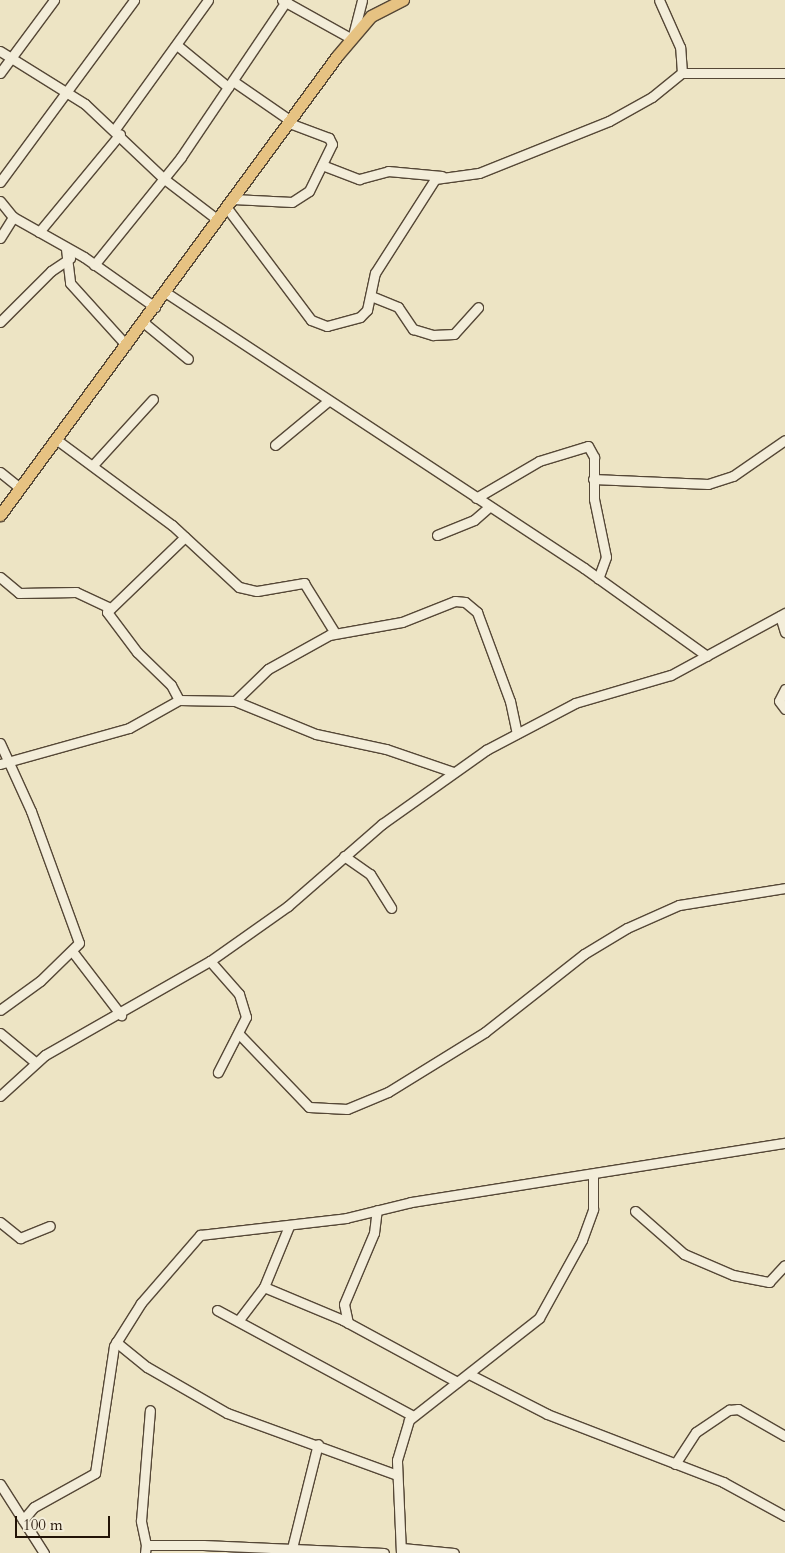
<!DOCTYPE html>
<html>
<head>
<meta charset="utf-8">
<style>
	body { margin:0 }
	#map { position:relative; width:785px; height:1553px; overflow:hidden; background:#ede4c4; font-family:Cardo,serif }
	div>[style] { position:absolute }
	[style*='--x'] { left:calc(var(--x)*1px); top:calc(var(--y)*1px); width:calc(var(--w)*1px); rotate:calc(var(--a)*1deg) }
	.roads { filter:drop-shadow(1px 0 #554736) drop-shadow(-1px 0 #554736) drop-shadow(0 1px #554736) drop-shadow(0 -1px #554736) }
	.minor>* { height:9px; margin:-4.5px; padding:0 4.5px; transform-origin:4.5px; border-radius:4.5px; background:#f3edd9 }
	.major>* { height:11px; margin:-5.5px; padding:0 5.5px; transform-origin:5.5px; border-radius:5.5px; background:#e6c282 }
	span { translate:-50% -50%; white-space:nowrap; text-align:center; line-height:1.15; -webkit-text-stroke:4px #f3edd9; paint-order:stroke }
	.scale { position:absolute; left:15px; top:1516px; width:95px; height:22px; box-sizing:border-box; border:2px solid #221306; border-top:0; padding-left:6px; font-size:15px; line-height:18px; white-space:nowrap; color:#221306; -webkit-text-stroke:4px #f3edd9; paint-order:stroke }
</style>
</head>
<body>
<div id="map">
	<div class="roads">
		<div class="minor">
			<i style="--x:282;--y:0;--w:80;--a:29.1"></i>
			<i style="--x:352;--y:39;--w:40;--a:-75.6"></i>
			<i style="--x:178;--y:46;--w:65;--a:39.4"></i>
			<i style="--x:0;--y:51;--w:100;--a:31.9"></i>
			<i style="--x:85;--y:104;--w:108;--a:43.5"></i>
			<i style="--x:163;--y:178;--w:69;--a:37.4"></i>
			<i style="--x:0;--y:73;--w:91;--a:-53.5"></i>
			<i style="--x:682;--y:73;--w:103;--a:0"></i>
			<i style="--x:233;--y:81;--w:70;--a:34.6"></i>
			<i style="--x:115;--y:129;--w:159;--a:-54.2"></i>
			<i style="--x:322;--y:165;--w:40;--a:21"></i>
			<i style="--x:359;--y:179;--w:30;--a:-15"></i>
			<i style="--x:388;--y:171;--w:54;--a:5.3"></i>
			<i style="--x:0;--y:182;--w:226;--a:-53.6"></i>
			<i style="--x:233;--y:199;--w:59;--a:2.9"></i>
			<i style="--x:292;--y:202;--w:20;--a:-33"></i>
			<i style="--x:309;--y:191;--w:52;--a:-63.9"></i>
			<i style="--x:332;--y:144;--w:7;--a:-117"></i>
			<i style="--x:329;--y:138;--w:43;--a:-159.4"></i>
			<i style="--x:0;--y:201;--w:21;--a:51"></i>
			<i style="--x:13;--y:217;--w:81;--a:29.4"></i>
			<i style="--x:84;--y:257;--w:87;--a:35.2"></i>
			<i style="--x:227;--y:208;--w:140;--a:53.1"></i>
			<i style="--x:311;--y:320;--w:17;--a:21"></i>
			<i style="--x:327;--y:326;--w:34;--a:-15"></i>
			<i style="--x:360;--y:317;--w:10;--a:-45"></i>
			<i style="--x:367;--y:310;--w:38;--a:-78"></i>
			<i style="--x:375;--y:273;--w:112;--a:-57.4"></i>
			<i style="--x:435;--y:179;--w:44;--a:-7.8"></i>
			<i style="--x:479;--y:173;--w:140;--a:-21.8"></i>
			<i style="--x:609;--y:121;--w:49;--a:-29.2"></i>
			<i style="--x:652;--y:97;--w:38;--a:-39"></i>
			<i style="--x:682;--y:73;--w:26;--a:-94"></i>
			<i style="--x:680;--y:47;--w:51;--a:-114.1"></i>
			<i style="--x:39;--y:232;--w:127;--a:-50.4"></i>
			<i style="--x:0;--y:238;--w:25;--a:-58"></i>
			<i style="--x:66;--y:249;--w:34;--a:83"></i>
			<i style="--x:70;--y:283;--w:84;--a:47.9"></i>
			<i style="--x:94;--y:265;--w:139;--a:-51.1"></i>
			<i style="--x:181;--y:157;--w:189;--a:-56"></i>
			<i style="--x:165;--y:292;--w:502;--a:33.37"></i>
			<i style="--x:584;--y:568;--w:151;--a:35.6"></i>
			<i style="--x:371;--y:296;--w:29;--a:22"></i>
			<i style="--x:398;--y:307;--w:27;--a:56"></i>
			<i style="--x:413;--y:329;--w:21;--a:17"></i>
			<i style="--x:433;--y:335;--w:21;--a:-3"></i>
			<i style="--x:454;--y:334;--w:36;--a:-48"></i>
			<i style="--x:0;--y:322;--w:72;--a:-45"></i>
			<i style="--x:51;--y:271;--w:23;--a:-34"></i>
			<i style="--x:143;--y:322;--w:58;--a:39.4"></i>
			<i style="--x:57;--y:440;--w:143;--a:36.5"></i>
			<i style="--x:172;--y:525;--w:91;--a:42.8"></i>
			<i style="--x:239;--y:587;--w:18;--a:13"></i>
			<i style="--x:257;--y:591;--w:48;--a:-9.7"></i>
			<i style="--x:304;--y:583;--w:59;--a:58.2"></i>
			<i style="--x:275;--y:445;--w:69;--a:-39.7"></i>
			<i style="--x:93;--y:465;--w:89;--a:-47.7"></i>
			<i style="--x:0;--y:472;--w:26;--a:39"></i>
			<i style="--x:593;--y:479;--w:115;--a:2.5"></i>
			<i style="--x:708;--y:484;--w:26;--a:-18"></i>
			<i style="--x:733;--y:476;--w:63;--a:-34.7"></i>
			<i style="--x:476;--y:498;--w:73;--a:-30.4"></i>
			<i style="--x:539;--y:461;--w:51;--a:-17"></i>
			<i style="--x:588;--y:446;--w:13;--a:61"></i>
			<i style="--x:594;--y:457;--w:42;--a:90"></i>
			<i style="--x:594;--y:499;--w:59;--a:78.3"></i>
			<i style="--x:606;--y:557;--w:23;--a:110"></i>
			<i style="--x:437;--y:535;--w:40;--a:-22"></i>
			<i style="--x:474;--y:520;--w:20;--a:-41"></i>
			<i style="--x:0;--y:577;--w:25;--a:40"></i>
			<i style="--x:19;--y:593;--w:57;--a:-1"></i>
			<i style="--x:76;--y:592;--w:38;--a:25"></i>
			<i style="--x:780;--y:616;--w:17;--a:73"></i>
			<i style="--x:785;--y:689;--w:13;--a:117"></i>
			<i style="--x:779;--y:701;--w:10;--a:53"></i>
			<i style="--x:179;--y:700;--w:17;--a:-118"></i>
			<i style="--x:171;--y:685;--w:47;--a:-135.9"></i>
			<i style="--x:137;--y:652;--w:50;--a:-126.9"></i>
			<i style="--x:107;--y:612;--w:108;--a:-43.9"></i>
			<i style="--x:235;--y:701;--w:87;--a:22.2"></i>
			<i style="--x:316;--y:734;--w:72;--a:12.1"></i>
			<i style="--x:386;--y:749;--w:71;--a:18.9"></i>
			<i style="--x:0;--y:743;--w:75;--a:65.5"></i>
			<i style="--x:31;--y:811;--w:140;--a:70"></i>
			<i style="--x:79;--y:943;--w:54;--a:135.7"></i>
			<i style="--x:40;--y:981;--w:49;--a:144.1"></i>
			<i style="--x:0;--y:764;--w:134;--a:-15.6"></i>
			<i style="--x:129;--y:728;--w:57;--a:-29.2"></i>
			<i style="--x:179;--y:700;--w:56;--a:1"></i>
			<i style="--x:235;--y:701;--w:46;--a:-44.1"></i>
			<i style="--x:268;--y:669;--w:70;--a:-29.1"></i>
			<i style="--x:329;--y:635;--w:74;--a:-10.1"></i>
			<i style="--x:402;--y:622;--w:57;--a:-21.6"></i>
			<i style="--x:455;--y:601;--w:10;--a:6"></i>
			<i style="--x:465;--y:602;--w:16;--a:40"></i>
			<i style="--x:477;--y:612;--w:95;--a:69.7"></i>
			<i style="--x:510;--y:701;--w:33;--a:78"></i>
			<i style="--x:344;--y:856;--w:32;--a:35"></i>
			<i style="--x:370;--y:874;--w:40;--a:58"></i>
			<i style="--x:72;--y:951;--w:81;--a:52.6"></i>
			<i style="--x:210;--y:961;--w:44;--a:48.7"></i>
			<i style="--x:239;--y:994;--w:24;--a:73"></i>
			<i style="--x:246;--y:1017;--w:62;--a:117"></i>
			<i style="--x:0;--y:1033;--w:45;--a:39.6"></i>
			<i style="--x:239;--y:1034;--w:101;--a:46.2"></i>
			<i style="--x:309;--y:1107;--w:38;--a:3"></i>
			<i style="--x:347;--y:1109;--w:44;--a:-22.5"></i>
			<i style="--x:388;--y:1092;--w:114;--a:-31.7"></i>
			<i style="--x:485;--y:1032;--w:126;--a:-38.2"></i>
			<i style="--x:584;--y:954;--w:50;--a:-31.2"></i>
			<i style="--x:627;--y:928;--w:57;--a:-23.9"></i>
			<i style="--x:679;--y:905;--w:107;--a:-9.1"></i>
			<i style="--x:0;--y:1096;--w:61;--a:-42.3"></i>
			<i style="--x:45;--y:1055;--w:190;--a:-29.7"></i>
			<i style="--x:210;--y:961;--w:95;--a:-35.2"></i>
			<i style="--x:288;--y:906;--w:125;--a:-41.1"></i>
			<i style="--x:382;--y:824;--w:128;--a:-35.4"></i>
			<i style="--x:486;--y:750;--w:101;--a:-27.8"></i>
			<i style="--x:575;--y:703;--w:100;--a:-16.3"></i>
			<i style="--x:671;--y:675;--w:130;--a:-28.5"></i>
			<i style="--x:635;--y:1211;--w:65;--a:41.3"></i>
			<i style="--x:684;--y:1254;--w:53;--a:23.2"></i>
			<i style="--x:733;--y:1275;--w:37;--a:11"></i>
			<i style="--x:769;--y:1282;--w:23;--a:-47"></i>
			<i style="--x:0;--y:1222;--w:26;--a:39"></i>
			<i style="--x:20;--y:1238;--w:32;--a:-22"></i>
			<i style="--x:289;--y:1226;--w:66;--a:112.3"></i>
			<i style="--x:264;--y:1287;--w:86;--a:22.7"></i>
			<i style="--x:343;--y:1320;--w:130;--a:28.5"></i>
			<i style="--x:217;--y:1310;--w:223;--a:28.4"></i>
			<i style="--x:238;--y:1321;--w:43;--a:-52.6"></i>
			<i style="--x:348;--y:1323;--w:19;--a:-102"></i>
			<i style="--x:344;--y:1304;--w:77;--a:-67.1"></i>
			<i style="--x:374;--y:1233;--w:23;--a:-83"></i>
			<i style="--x:116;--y:1342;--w:40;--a:39"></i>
			<i style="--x:147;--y:1367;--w:92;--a:29.9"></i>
			<i style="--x:227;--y:1413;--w:181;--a:20"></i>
			<i style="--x:469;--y:1374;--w:88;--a:27.1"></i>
			<i style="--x:547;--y:1414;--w:189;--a:21.1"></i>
			<i style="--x:723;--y:1482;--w:71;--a:28.7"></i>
			<i style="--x:675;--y:1464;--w:38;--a:-57"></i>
			<i style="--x:696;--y:1432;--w:40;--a:-34"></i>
			<i style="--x:729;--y:1410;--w:9;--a:-6"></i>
			<i style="--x:738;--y:1409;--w:54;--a:29.9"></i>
			<i style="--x:0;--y:1484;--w:82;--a:57.5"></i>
			<i style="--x:23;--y:1520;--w:17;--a:-50"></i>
			<i style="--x:34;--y:1507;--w:70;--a:-29.1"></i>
			<i style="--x:95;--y:1473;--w:128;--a:-81.5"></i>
			<i style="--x:114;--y:1346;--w:51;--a:-57.9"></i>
			<i style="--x:141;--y:1303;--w:90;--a:-49.1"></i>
			<i style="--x:200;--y:1235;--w:147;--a:-6.6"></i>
			<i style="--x:346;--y:1218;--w:67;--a:-13.8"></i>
			<i style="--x:411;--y:1202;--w:379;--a:-9"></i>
			<i style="--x:146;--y:1545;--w:25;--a:-102"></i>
			<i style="--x:141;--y:1521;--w:111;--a:-85.4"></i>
			<i style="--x:292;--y:1548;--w:107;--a:-76"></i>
			<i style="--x:402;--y:1548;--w:52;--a:5.5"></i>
			<i style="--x:145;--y:1553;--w:8;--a:-83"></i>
			<i style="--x:146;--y:1545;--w:57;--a:0"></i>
			<i style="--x:203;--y:1545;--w:181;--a:2.5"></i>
			<i style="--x:401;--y:1553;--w:93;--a:-92.5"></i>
			<i style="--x:397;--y:1460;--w:42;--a:-73.3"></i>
			<i style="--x:409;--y:1420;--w:165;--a:-38.1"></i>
			<i style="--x:539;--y:1318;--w:89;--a:-61.1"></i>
			<i style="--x:582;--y:1240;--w:33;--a:-70"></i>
			<i style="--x:593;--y:1209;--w:35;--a:-90"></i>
		</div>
		<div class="major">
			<i style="--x:0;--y:515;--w:569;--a:-53.71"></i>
			<i style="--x:337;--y:56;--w:52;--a:-49.6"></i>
			<i style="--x:371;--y:16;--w:36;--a:-27"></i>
		</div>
	</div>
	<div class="scale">100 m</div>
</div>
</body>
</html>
